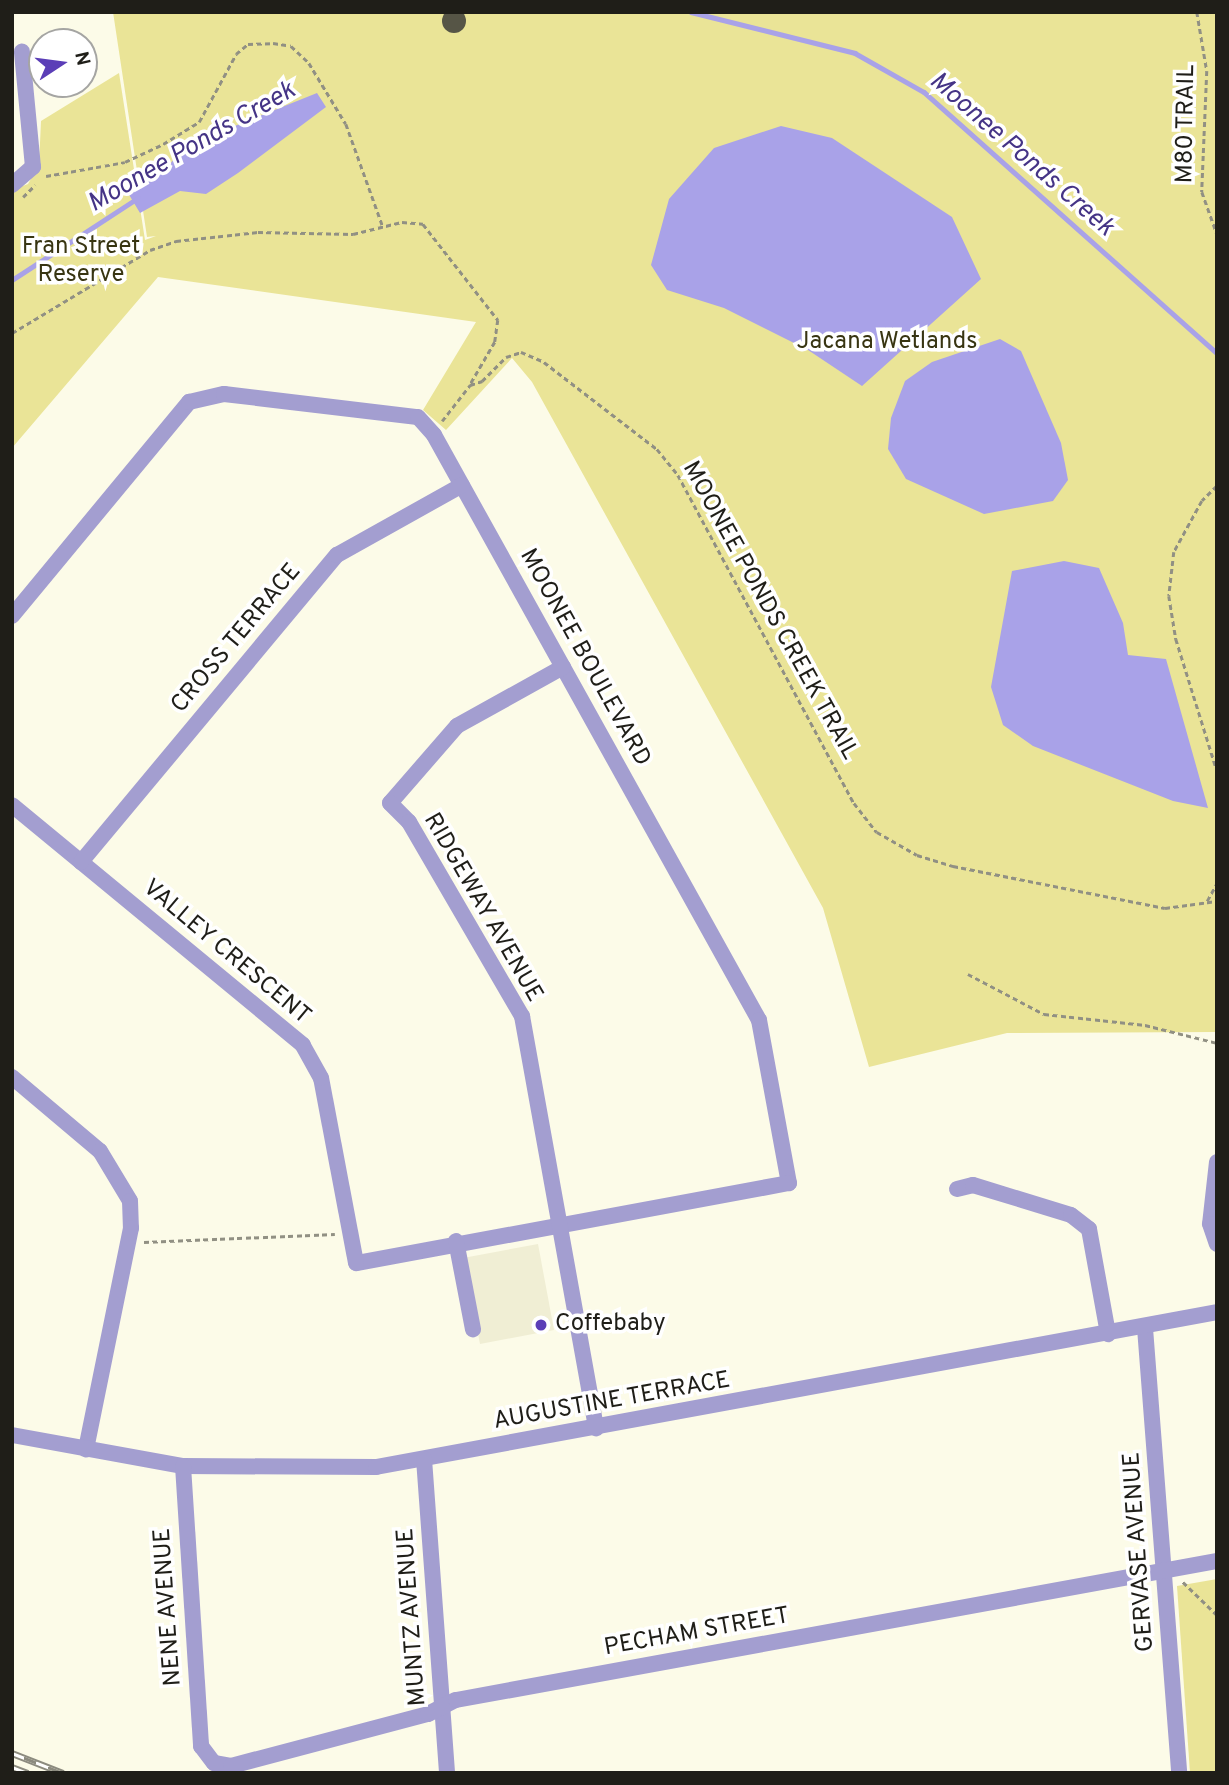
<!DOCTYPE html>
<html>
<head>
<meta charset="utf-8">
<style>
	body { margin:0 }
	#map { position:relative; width:1229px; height:1785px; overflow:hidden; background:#fcfbe8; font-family:Overpass,sans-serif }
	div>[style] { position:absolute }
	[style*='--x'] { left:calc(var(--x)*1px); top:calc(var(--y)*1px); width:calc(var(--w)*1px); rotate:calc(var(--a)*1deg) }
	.built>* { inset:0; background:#f0eed4 }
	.green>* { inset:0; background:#eae497 }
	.water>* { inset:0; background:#a9a2e8 }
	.stream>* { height:4.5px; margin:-2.25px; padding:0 2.25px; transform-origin:2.25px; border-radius:2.25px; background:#a9a2e8 }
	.building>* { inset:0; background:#565546 }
	.round { border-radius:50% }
	.path>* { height:2.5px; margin-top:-1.25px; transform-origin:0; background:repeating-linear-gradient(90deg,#919083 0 5px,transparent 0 8.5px) }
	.minor>* { height:16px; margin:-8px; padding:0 8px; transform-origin:8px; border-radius:8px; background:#a39ed0 }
	.rail>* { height:7px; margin-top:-3.5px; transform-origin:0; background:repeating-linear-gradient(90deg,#fff 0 13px,#8c8b7f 0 26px); box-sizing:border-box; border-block:2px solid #8c8b7f }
	.dots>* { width:19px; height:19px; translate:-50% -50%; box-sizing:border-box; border:4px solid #fff; border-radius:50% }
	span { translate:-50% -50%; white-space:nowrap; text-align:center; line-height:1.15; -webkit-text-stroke:7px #fff; paint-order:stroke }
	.street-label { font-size:24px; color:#1f1e18 }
	.park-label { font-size:24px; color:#383512 }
	.poi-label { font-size:24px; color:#1f1e18 }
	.left { translate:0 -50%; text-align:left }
	.water-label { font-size:26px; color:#453486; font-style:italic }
	.frame { position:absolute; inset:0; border:14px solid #1f1e18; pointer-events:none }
	.north { position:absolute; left:28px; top:28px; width:70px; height:70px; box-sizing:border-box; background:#fff; border:2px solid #a5a5a3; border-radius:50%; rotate:77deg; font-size:19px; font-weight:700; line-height:28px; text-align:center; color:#1f1e18 }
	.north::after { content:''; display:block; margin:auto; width:24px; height:32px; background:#5b3eb7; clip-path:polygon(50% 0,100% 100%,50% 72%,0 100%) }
</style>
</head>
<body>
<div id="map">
	<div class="built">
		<i style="clip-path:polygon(538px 1244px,554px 1330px,480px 1344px,463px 1258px)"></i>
	</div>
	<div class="green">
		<i style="clip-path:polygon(113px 12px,1217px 12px,1217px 1032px,1007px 1033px,869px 1067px,823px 908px,532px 382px,512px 358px,446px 430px,423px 410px,476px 322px,158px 277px,12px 448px,12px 190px,28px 184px,39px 165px,41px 121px,119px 73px,145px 240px,156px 236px,147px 237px)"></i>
		<i style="clip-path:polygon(1217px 1579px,1217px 1773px,1190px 1773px,1177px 1586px)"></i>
	</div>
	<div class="water">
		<i style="clip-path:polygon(317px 93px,326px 107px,238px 173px,206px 194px,180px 191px,140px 213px,128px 193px,165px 170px,185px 146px)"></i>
		<i style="clip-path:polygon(781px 126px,832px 138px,952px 217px,981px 279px,862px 386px,808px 350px,724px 308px,667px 290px,651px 265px,669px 199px,714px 148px)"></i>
		<i style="clip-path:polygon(1000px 339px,1021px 351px,1061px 443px,1068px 480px,1053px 501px,984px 514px,906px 479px,888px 449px,891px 418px,905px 381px,932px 362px)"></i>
		<i style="clip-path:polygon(1064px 561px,1099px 568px,1123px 623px,1128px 655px,1166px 659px,1208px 808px,1173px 801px,1033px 746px,1003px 725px,991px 687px,1012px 571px)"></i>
	</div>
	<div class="stream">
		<i style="--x:691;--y:12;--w:169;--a:14"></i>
		<i style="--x:855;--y:53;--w:79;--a:29.5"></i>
		<i style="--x:924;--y:92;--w:392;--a:41.7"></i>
		<i style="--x:12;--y:280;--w:150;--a:-33.1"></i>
	</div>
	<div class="building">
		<i class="round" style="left:442px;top:9px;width:24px;height:24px"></i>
	</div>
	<div class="path">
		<i style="--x:1197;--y:12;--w:60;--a:80.4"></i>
		<i style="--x:1207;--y:71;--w:121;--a:92.4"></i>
		<i style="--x:1202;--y:192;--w:45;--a:70.3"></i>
		<i style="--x:46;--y:176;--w:80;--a:-10"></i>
		<i style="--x:125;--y:162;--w:42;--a:-25.3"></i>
		<i style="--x:163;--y:144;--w:42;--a:-31.4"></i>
		<i style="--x:199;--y:122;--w:77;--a:-61.4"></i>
		<i style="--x:236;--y:54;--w:16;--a:-40"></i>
		<i style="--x:248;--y:44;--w:25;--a:-2"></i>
		<i style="--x:273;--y:43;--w:18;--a:9"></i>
		<i style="--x:291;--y:46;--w:25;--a:43"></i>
		<i style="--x:309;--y:63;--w:71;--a:58.8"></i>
		<i style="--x:346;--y:124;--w:109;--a:70.2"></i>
		<i style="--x:23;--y:197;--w:17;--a:-45"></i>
		<i style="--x:12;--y:333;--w:161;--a:-31"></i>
		<i style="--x:150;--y:250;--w:28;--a:-19"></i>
		<i style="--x:176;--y:241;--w:82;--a:-6.3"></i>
		<i style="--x:258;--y:232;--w:95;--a:1.2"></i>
		<i style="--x:353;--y:234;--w:50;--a:-13.8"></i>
		<i style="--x:402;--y:222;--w:21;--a:5"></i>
		<i style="--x:423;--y:224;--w:122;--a:52"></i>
		<i style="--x:498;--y:320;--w:22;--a:98"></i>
		<i style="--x:495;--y:342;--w:50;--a:120.2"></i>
		<i style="--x:470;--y:385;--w:13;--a:-18"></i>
		<i style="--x:482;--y:381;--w:34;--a:-45"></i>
		<i style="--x:506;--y:357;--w:16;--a:-18"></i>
		<i style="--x:521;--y:352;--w:25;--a:23"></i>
		<i style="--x:544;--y:362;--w:143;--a:37.6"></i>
		<i style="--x:657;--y:449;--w:33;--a:51"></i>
		<i style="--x:678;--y:475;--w:372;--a:61.8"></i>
		<i style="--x:854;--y:803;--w:37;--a:52"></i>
		<i style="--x:877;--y:832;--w:46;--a:29.9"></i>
		<i style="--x:917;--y:855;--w:38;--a:17"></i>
		<i style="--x:953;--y:866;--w:216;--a:11.2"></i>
		<i style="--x:1165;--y:908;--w:52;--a:-7.7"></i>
		<i style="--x:442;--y:421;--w:46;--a:-52.1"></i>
		<i style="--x:1217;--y:486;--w:21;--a:135"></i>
		<i style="--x:1202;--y:501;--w:58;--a:118.8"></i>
		<i style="--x:1174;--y:552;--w:44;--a:96.5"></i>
		<i style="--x:1169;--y:596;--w:44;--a:80.8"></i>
		<i style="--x:1176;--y:639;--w:138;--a:72.7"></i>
		<i style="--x:1207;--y:901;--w:21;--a:-61"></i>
		<i style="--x:968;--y:974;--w:86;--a:27.8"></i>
		<i style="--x:1044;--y:1014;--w:102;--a:6.2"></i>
		<i style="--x:1145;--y:1025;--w:74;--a:14"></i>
		<i style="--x:144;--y:1242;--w:191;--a:-2.4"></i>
		<i style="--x:1183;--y:1582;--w:47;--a:44.1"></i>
	</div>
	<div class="minor">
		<i style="--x:12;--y:185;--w:28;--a:-41"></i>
		<i style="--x:33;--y:167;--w:116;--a:-95.5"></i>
		<i style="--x:12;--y:616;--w:278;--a:-50.4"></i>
		<i style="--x:189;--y:402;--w:36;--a:-13"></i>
		<i style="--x:224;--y:394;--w:195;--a:6.8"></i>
		<i style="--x:418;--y:417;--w:24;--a:48"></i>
		<i style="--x:434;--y:435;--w:669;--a:60.95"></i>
		<i style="--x:759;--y:1020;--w:166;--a:79.6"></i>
		<i style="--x:789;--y:1183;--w:440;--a:169.5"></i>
		<i style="--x:356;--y:1263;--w:188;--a:-100.7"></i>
		<i style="--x:321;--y:1078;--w:38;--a:-119"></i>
		<i style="--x:303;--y:1045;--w:377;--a:-140.5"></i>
		<i style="--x:563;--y:667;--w:121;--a:150.9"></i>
		<i style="--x:457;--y:726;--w:102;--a:131"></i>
		<i style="--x:390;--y:803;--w:27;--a:45"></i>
		<i style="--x:409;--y:822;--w:225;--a:59.8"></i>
		<i style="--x:522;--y:1016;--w:419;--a:79.8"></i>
		<i style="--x:81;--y:862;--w:400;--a:-50.2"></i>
		<i style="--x:337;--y:555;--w:143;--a:-29.2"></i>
		<i style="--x:12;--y:1077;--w:115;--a:40.1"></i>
		<i style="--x:100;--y:1151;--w:58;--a:59"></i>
		<i style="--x:130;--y:1201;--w:27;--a:88"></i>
		<i style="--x:131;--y:1228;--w:226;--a:101.5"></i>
		<i style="--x:1217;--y:1162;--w:62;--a:96.4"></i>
		<i style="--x:1210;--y:1224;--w:21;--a:71"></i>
		<i style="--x:957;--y:1189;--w:16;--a:-14"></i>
		<i style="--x:973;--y:1185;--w:102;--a:17"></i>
		<i style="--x:1071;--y:1215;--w:23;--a:38"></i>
		<i style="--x:1089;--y:1229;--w:107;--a:79.7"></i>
		<i style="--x:456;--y:1241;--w:90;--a:79.1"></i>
		<i style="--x:1145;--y:1328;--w:446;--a:85.6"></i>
		<i style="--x:12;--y:1435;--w:174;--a:10.3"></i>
		<i style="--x:183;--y:1466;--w:193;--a:0.3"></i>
		<i style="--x:376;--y:1467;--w:855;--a:-10.44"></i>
		<i style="--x:424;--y:1459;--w:315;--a:85.8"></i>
		<i style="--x:183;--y:1466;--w:281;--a:86.3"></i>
		<i style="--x:201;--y:1746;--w:21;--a:53"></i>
		<i style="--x:214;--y:1763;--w:17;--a:10"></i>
		<i style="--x:231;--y:1766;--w:204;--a:-14.8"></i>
		<i style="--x:428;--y:1714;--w:31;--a:-27"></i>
		<i style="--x:456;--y:1700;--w:774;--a:-10.35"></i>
	</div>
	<div class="rail">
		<i style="--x:12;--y:1753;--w:55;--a:21.4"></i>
		<i style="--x:12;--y:1767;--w:17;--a:21"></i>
	</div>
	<div class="dots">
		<i style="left:541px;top:1325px;background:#5b3eb7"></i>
	</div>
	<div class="street-label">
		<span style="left:1187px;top:124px;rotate:-89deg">M80 TRAIL</span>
		<span style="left:769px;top:611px;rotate:61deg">MOONEE PONDS CREEK TRAIL</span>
		<span style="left:237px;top:639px;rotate:-50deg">CROSS TERRACE</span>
		<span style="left:584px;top:658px;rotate:61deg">MOONEE BOULEVARD</span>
		<span style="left:482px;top:908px;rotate:60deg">RIDGEWAY AVENUE</span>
		<span style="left:226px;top:953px;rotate:40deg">VALLEY CRESCENT</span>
		<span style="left:612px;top:1402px;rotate:-10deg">AUGUSTINE TERRACE</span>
		<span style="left:1140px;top:1552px;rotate:-94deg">GERVASE AVENUE</span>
		<span style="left:169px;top:1607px;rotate:-94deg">NENE AVENUE</span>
		<span style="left:413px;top:1617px;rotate:-94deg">MUNTZ AVENUE</span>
		<span style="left:697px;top:1633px;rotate:-10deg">PECHAM STREET</span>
	</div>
	<div class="park-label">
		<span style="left:81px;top:262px">Fran Street<br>Reserve</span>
		<span style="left:887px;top:343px">Jacana Wetlands</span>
	</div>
	<div class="poi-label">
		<span class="left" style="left:555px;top:1325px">Coffebaby</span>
	</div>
	<div class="water-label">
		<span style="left:192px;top:148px;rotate:-30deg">Moonee Ponds Creek</span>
		<span style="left:1021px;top:155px;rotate:41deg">Moonee Ponds Creek</span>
	</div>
	<div class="frame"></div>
	<div class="north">N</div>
</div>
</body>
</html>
